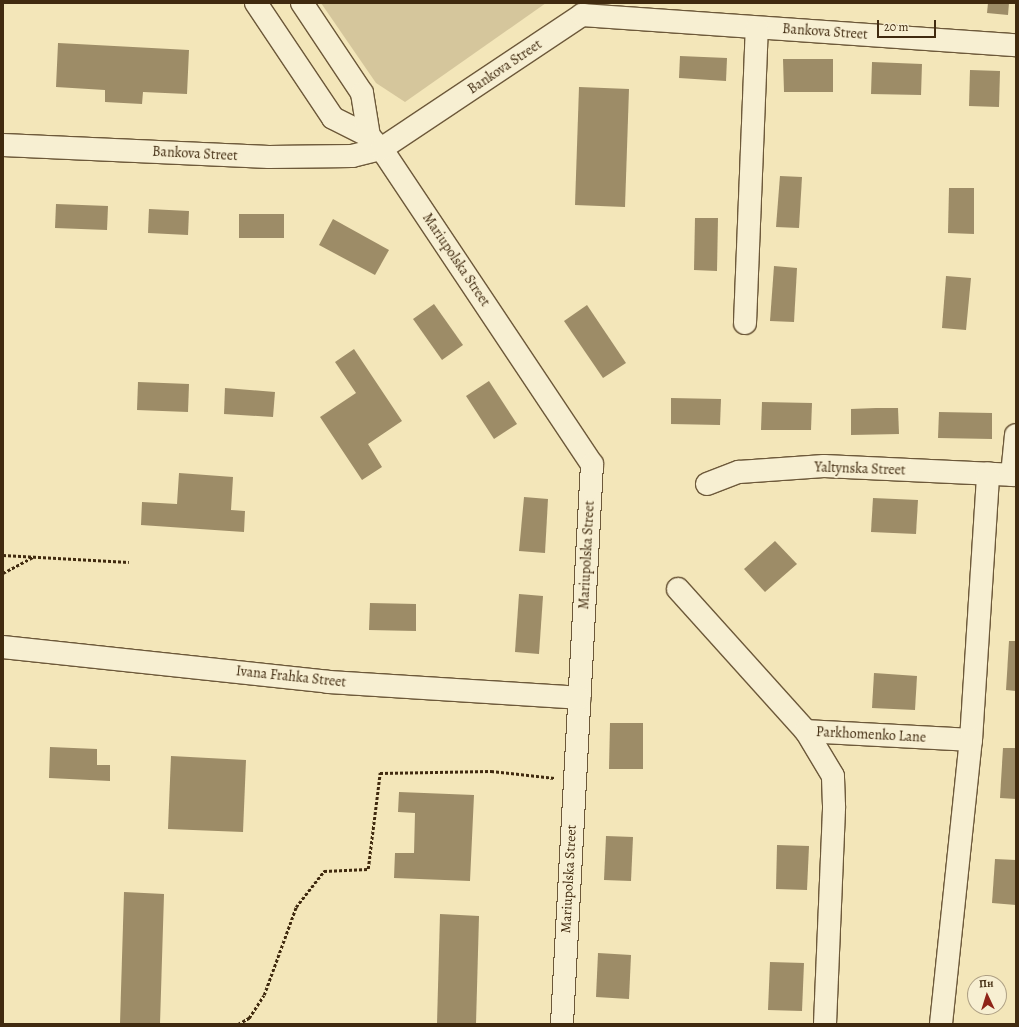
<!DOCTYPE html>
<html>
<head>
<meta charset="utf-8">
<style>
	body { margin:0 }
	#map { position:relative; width:1019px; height:1027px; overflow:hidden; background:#f3e6b9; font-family:Alegreya,serif }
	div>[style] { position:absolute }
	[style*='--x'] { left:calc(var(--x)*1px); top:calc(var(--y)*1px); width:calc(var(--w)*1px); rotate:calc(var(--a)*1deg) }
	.green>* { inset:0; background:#d5c69c }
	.building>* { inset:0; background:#9d8c67 }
	.path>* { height:2.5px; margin-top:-1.25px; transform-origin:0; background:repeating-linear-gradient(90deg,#402a0f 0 3px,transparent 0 5px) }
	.roads { filter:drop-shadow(1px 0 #6d593a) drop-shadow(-1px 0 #6d593a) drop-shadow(0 1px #6d593a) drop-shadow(0 -1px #6d593a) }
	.minor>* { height:22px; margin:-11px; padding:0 11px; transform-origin:11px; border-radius:11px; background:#f7efd2 }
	span { translate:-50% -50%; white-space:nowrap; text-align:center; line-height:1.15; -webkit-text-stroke:4px #f7efd2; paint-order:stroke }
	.street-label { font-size:14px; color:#402a0f }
	.frame { position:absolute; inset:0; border:4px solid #402a0f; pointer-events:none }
	.north { position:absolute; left:967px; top:975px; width:40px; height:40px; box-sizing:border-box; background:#f7efd2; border:1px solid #aea084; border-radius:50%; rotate:356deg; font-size:11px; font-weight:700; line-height:16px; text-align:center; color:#402a0f }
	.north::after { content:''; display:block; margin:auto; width:14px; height:18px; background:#8f2418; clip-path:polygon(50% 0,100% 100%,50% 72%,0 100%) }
	.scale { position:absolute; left:877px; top:20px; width:59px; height:18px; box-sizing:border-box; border:2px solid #402a0f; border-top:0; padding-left:5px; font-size:12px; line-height:14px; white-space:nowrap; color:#402a0f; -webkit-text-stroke:3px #f7efd2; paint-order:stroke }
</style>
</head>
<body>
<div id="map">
	<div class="green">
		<i style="clip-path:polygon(321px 3px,546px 3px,405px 102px,376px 83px)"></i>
	</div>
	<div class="building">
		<i style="clip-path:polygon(988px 3px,1009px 3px,1008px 15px,987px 13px)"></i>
		<i style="clip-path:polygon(58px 43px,189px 50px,187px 94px,143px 92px,142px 104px,105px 102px,105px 90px,56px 87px)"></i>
		<i style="clip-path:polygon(680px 56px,727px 58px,726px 81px,679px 78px)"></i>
		<i style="clip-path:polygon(783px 59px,833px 59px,833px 92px,784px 92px)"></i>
		<i style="clip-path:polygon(872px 62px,922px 64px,921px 95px,871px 94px)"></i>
		<i style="clip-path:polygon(970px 70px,1000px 71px,999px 107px,969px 106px)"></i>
		<i style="clip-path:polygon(579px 87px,629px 89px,625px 207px,575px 205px)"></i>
		<i style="clip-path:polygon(780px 176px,802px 177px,799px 228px,776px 227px)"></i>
		<i style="clip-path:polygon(949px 188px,974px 188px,974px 234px,948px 233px)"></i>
		<i style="clip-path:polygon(56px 204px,108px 206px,107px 230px,55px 228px)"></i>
		<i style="clip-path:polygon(149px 209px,189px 211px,188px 235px,148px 233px)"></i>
		<i style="clip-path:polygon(239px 214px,284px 214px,284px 238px,239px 238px)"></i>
		<i style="clip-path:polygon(695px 218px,718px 218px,717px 271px,694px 270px)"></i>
		<i style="clip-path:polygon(333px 219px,389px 250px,375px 275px,319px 245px)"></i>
		<i style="clip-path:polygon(774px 266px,797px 268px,794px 322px,770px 321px)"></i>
		<i style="clip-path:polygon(946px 276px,971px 278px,966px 330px,942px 328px)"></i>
		<i style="clip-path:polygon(434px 304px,463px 345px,442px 360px,413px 319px)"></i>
		<i style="clip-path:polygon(587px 305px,626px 363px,603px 378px,564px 321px)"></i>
		<i style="clip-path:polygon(354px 349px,402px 421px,368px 444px,382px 467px,362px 480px,320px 417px,356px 393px,335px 362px)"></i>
		<i style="clip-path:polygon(489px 381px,517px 424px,494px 439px,466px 396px)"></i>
		<i style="clip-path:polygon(138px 382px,189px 384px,188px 412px,137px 410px)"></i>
		<i style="clip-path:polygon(225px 388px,275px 392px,273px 417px,224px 414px)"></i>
		<i style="clip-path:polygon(671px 398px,721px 399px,720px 425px,671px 424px)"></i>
		<i style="clip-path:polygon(762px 402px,812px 403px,811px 430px,761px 430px)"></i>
		<i style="clip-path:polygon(876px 408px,898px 408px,899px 434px,851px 435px,851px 409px)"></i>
		<i style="clip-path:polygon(939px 412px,992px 413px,992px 439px,938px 438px)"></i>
		<i style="clip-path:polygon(179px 473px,233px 477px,231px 510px,245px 511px,244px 532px,141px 525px,142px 502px,177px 504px)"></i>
		<i style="clip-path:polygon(524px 497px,548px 499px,545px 553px,519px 551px)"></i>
		<i style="clip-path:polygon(873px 498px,918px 500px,916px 534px,871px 532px)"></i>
		<i style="clip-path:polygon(775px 541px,797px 564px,765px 592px,744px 569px)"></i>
		<i style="clip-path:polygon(519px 594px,543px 596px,539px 654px,515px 652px)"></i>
		<i style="clip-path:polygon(370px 603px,416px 604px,416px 631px,369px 630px)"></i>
		<i style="clip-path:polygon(1009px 641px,1016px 641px,1016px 691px,1006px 690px)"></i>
		<i style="clip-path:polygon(874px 673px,917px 676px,915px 710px,872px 708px)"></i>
		<i style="clip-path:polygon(610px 723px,643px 723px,643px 769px,609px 769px)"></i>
		<i style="clip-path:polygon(50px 747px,97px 749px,97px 765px,110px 765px,110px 781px,49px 778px)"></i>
		<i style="clip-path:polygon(1003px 748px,1016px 748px,1016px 799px,1000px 798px)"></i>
		<i style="clip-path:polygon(171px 756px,246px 760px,243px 832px,168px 829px)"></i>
		<i style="clip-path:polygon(399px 792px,474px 795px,470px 881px,394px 878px,395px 853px,414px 853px,415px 813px,398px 812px)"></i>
		<i style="clip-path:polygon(606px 836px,633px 837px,631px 881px,604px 880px)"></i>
		<i style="clip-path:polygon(777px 845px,809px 846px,807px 890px,776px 889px)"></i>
		<i style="clip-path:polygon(995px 859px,1016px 860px,1016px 905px,992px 903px)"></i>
		<i style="clip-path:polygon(124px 892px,164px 894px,160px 1024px,120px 1024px)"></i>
		<i style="clip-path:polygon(440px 914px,479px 916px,476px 1024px,437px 1024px)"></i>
		<i style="clip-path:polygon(598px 953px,631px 955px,629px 999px,596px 997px)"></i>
		<i style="clip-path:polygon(770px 962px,804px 963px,802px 1011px,768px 1010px)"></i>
	</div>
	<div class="path">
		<i style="--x:3;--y:555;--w:126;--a:3.2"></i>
		<i style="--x:3;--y:573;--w:34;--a:-28"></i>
		<i style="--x:238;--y:1024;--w:13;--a:-29"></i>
		<i style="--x:249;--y:1018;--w:27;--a:-57"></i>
		<i style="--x:264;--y:995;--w:94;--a:-70"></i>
		<i style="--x:296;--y:907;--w:46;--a:-52.1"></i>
		<i style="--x:324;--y:871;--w:44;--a:-2.6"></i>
		<i style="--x:368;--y:869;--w:97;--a:-82.9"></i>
		<i style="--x:380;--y:773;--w:111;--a:-1"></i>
		<i style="--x:491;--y:771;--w:64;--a:6.2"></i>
	</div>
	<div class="roads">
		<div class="minor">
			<i style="--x:256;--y:3;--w:138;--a:56.2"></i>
			<i style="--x:333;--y:118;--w:40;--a:26.6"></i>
			<i style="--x:369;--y:136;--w:24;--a:48"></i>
			<i style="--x:385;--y:154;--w:373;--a:56.3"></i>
			<i style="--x:592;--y:464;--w:561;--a:93.07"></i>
			<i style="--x:302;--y:3;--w:108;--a:56.3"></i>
			<i style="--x:362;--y:93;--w:44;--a:80.8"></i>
			<i style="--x:3;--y:145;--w:266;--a:2.6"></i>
			<i style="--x:269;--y:157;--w:83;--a:-0.7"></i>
			<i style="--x:352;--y:156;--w:30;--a:-14"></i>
			<i style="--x:381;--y:149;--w:242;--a:-33.7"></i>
			<i style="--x:582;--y:15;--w:435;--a:4"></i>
			<i style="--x:745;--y:323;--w:295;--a:-87.7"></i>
			<i style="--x:1012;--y:475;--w:40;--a:-84.3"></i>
			<i style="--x:707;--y:484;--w:34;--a:-21"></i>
			<i style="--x:739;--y:472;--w:85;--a:-4"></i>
			<i style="--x:824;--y:466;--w:192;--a:2.7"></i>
			<i style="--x:678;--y:589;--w:191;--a:48"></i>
			<i style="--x:3;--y:647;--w:327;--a:6.1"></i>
			<i style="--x:328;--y:682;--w:252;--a:3.6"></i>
			<i style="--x:825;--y:1024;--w:218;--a:-87.6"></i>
			<i style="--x:834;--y:806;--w:30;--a:-92"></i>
			<i style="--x:833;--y:776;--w:52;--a:-121"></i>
			<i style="--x:806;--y:731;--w:165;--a:3.1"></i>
			<i style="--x:971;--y:740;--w:267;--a:-86.3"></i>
			<i style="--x:941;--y:1024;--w:286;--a:-84"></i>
		</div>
	</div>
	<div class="street-label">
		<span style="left:825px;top:32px;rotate:4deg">Bankova Street</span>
		<span style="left:505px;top:67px;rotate:-34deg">Bankova Street</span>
		<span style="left:195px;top:154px;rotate:3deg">Bankova Street</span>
		<span style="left:456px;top:260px;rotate:56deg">Mariupolska Street</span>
		<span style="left:860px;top:469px;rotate:2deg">Yaltynska Street</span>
		<span style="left:587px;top:555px;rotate:-87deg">Mariupolska Street</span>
		<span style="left:291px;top:677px;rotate:6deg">Ivana Frahka Street</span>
		<span style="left:871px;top:735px;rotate:3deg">Parkhomenko Lane</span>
		<span style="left:569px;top:879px;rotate:-87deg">Mariupolska Street</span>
	</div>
	<div class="frame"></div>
	<div class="north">Пн</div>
	<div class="scale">20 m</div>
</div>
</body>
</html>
